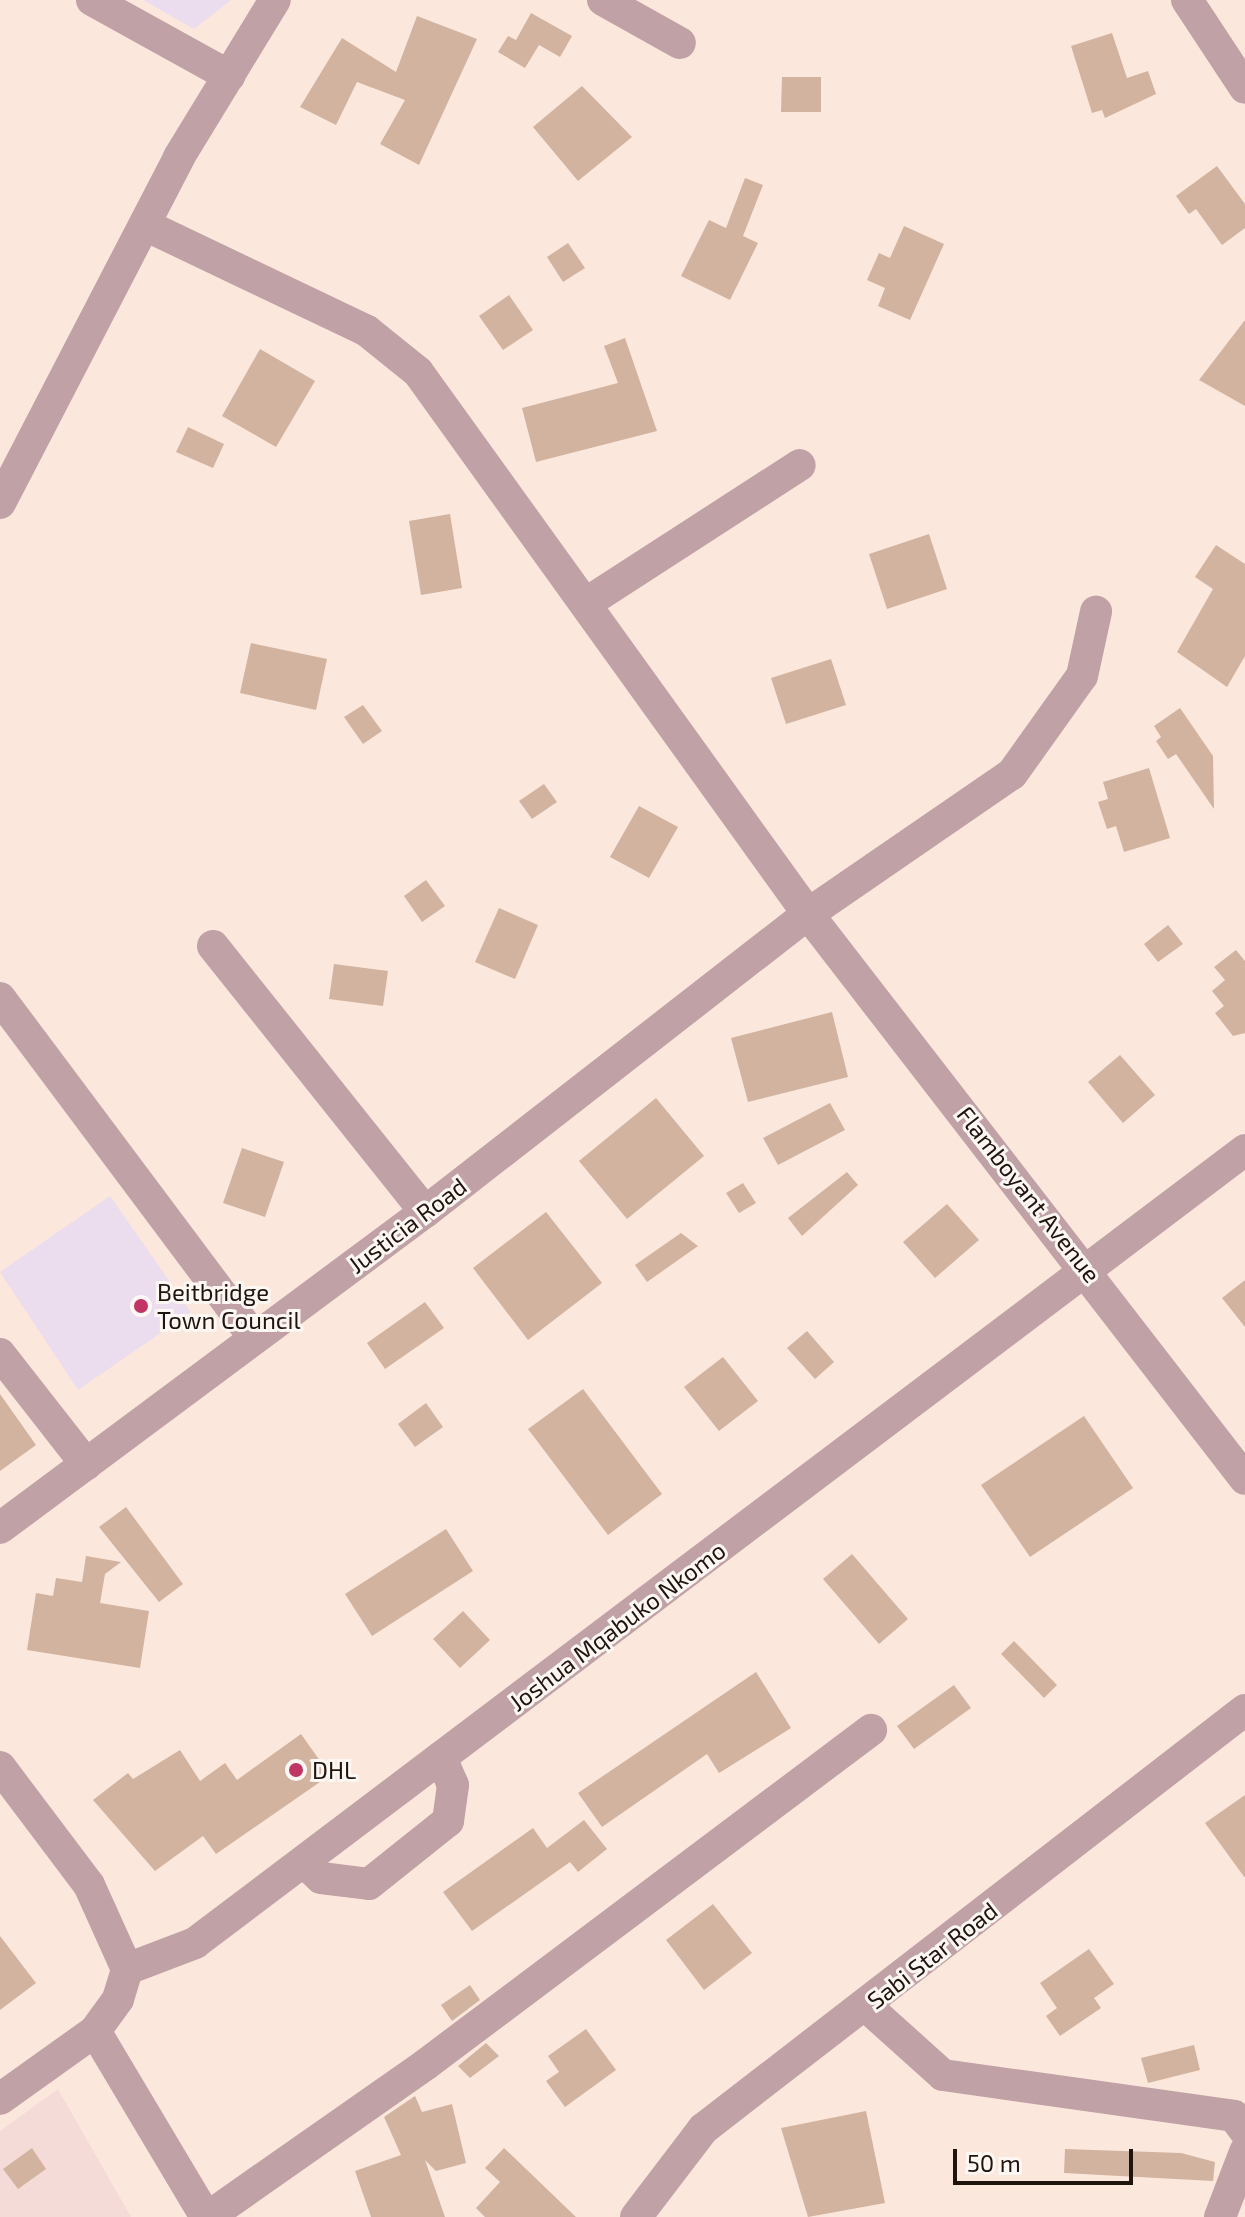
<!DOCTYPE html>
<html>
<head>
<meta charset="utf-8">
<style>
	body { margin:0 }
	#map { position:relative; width:1245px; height:2217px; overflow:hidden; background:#fce7dd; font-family:"Exo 2",sans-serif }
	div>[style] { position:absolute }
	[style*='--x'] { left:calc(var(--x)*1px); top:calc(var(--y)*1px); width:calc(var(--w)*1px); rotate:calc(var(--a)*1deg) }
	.commercial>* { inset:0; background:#ebdcee }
	.industrial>* { inset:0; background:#f5dbd7 }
	.building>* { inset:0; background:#d1b39f }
	.minor>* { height:32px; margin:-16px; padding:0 16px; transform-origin:16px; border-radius:16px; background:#c0a1a6 }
	.dots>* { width:22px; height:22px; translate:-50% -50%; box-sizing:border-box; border:4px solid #fef7f4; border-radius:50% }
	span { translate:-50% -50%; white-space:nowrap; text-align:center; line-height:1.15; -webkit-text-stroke:6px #fef7f4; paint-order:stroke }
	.street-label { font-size:24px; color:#20140f }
	.poi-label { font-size:24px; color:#20140f }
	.left { translate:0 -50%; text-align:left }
	.scale { position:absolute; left:953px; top:2149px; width:180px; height:36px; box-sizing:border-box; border:4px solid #20140f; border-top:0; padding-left:10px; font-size:24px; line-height:28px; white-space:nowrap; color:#20140f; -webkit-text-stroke:6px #fef7f4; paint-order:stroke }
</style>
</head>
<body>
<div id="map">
	<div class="commercial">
		<i style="clip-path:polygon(143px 0,231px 0,194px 29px)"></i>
		<i style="clip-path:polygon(110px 1196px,191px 1312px,78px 1390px,0 1272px)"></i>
	</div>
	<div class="industrial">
		<i style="clip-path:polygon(58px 2089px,131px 2217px,0 2217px,0 2131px)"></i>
	</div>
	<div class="building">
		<i style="clip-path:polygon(531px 13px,572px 36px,560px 57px,539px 45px,525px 68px,498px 52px,508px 36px,516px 40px)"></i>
		<i style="clip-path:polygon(417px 16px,477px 39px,419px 165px,380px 144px,405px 100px,357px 82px,336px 125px,300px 107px,342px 38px,396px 72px)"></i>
		<i style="clip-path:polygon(1112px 33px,1127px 78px,1148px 71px,1156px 94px,1105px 118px,1102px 110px,1092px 113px,1071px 46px)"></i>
		<i style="clip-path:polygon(782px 77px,821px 77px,821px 112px,781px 112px)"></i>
		<i style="clip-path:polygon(582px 86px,632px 137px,578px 181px,533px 127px)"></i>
		<i style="clip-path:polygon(1217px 166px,1245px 204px,1245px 228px,1222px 245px,1196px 209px,1189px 214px,1176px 196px)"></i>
		<i style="clip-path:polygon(745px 178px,763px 185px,743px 236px,758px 243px,730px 300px,681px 276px,709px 220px,726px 228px)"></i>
		<i style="clip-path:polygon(904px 226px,944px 244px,910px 320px,878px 306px,885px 288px,867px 280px,879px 253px,890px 258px)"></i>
		<i style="clip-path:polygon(568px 243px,585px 268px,563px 282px,547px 257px)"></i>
		<i style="clip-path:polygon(509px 295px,533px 330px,503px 350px,479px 316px)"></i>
		<i style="clip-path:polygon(1245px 320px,1245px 406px,1199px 380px)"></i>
		<i style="clip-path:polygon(625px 338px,657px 431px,536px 462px,522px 408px,618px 383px,604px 346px)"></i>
		<i style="clip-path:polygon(260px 349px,315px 381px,276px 447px,222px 416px)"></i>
		<i style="clip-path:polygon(188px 427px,224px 444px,213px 468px,176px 452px)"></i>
		<i style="clip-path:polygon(450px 514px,462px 588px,421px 595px,409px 521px)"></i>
		<i style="clip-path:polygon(929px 534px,947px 589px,887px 609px,869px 554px)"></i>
		<i style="clip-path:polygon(1216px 545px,1245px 564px,1245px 656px,1227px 687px,1177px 652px,1213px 589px,1195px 577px)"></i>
		<i style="clip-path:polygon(251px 643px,327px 659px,316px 710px,240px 693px)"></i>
		<i style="clip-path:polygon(831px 659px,846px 705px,786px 724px,771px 678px)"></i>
		<i style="clip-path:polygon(363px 705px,382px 731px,363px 744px,344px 717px)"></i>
		<i style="clip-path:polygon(1180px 708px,1213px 756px,1214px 809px,1176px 754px,1168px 759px,1156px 741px,1161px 737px,1154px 726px)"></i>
		<i style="clip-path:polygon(1149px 768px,1170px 838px,1124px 852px,1116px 826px,1107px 829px,1098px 802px,1108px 799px,1103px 782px)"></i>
		<i style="clip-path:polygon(544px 784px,557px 802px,532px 819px,519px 801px)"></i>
		<i style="clip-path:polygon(639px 806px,678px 827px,649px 878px,610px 857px)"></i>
		<i style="clip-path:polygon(426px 880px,445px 906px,422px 922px,404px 896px)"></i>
		<i style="clip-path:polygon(499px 908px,538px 925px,515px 979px,475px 962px)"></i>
		<i style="clip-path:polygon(1168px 925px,1183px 944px,1158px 962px,1144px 944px)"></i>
		<i style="clip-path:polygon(1236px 950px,1245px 961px,1245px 1033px,1233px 1036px,1215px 1013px,1224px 1006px,1212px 991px,1225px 980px,1214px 967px)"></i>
		<i style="clip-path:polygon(334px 964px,388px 971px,383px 1006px,329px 999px)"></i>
		<i style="clip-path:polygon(832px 1012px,848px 1077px,748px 1102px,731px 1038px)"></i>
		<i style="clip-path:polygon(1120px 1055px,1155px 1095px,1123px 1123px,1088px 1082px)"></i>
		<i style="clip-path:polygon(656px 1098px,704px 1156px,627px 1219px,579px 1161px)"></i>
		<i style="clip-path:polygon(830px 1103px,845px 1130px,778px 1165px,763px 1138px)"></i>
		<i style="clip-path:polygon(242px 1148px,284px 1162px,265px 1217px,223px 1203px)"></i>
		<i style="clip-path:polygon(847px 1172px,858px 1185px,802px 1236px,788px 1218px)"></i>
		<i style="clip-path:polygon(743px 1183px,756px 1203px,739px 1213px,726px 1193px)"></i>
		<i style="clip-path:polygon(947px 1204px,979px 1240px,935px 1278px,903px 1242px)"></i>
		<i style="clip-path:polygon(546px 1212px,602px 1283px,528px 1340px,473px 1268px)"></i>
		<i style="clip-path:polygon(681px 1233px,698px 1246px,647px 1282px,635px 1265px)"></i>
		<i style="clip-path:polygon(1245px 1280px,1245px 1327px,1222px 1298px)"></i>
		<i style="clip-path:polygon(425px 1302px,444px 1328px,385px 1369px,367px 1343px)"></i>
		<i style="clip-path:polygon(807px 1331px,834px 1362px,815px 1379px,787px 1348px)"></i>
		<i style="clip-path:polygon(723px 1357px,758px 1401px,719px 1431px,684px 1387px)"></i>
		<i style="clip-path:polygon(583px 1389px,662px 1494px,608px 1535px,528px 1429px)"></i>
		<i style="clip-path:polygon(0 1394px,36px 1445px,0 1471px)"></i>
		<i style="clip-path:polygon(426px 1403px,443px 1427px,415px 1447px,398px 1424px)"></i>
		<i style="clip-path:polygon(1084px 1416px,1133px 1488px,1030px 1557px,981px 1485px)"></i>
		<i style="clip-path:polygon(126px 1507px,183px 1584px,159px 1602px,99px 1527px)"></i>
		<i style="clip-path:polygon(446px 1529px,473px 1571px,372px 1636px,345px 1594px)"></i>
		<i style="clip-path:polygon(852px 1554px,908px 1619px,879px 1644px,823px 1579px)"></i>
		<i style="clip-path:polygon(86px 1556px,121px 1562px,105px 1574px,100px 1603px,149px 1611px,140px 1668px,27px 1650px,36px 1593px,53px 1596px,56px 1578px,82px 1582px)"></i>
		<i style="clip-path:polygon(463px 1611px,490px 1640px,460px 1668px,433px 1639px)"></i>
		<i style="clip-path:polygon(1014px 1641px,1057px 1685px,1044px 1698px,1001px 1654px)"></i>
		<i style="clip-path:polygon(756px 1672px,791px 1728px,719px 1773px,707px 1754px,602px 1827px,578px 1793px)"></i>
		<i style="clip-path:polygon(954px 1685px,971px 1708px,914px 1749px,897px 1726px)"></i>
		<i style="clip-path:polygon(301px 1734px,330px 1775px,216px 1854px,203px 1836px,155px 1871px,93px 1800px,128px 1773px,133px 1779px,180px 1750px,200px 1781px,225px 1763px,237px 1780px)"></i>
		<i style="clip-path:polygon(1245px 1795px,1245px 1878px,1205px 1823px)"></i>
		<i style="clip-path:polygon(584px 1820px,607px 1849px,578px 1872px,570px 1862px,472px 1931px,443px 1892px,533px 1828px,547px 1848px)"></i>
		<i style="clip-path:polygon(713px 1904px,752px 1953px,704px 1990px,666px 1940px)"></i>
		<i style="clip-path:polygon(0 1936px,36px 1983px,0 2010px)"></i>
		<i style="clip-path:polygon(1089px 1949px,1114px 1984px,1094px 1998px,1101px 2008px,1060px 2036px,1046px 2016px,1057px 2008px,1040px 1983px)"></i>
		<i style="clip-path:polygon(470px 1985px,480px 2000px,452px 2021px,441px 2005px)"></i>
		<i style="clip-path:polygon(586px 2029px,616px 2070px,565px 2107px,546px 2081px,559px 2072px,548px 2056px)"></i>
		<i style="clip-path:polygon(486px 2043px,499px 2056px,470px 2078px,458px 2066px)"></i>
		<i style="clip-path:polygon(1194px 2045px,1200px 2070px,1148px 2083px,1141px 2058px)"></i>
		<i style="clip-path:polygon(415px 2096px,422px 2112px,452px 2104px,466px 2163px,436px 2171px,425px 2160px,445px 2217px,371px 2217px,355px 2171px,401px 2155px,384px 2117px)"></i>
		<i style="clip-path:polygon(866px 2111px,885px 2203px,808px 2217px,781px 2128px)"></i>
		<i style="clip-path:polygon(32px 2148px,46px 2169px,18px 2189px,3px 2169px)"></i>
		<i style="clip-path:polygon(504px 2148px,576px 2217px,485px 2217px,476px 2208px,500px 2182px,485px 2168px)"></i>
		<i style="clip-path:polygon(1065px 2149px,1181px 2153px,1215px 2162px,1213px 2181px,1064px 2173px)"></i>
	</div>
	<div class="minor">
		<i style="--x:92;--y:0;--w:157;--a:29"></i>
		<i style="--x:603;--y:0;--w:88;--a:29.2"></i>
		<i style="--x:1187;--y:0;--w:105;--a:56.6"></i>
		<i style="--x:145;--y:225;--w:246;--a:25.5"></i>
		<i style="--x:367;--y:331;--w:65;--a:38.8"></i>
		<i style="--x:418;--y:372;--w:668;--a:54.26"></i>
		<i style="--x:808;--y:914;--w:714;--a:52.28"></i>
		<i style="--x:0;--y:503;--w:390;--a:-62.6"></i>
		<i style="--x:179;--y:157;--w:184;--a:-58.6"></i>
		<i style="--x:588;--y:602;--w:252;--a:-32.9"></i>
		<i style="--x:213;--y:946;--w:340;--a:51.4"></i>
		<i style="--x:0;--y:998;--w:424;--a:53.2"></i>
		<i style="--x:0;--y:1354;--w:140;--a:52"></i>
		<i style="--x:0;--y:1528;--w:530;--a:-36.63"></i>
		<i style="--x:425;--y:1212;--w:485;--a:-37.9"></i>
		<i style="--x:808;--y:914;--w:247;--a:-34.5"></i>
		<i style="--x:1012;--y:774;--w:120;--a:-54.5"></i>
		<i style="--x:1082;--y:676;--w:66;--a:-77.7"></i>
		<i style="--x:0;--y:1767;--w:148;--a:53"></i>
		<i style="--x:89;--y:1885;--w:92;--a:65.7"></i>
		<i style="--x:304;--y:1862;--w:23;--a:43"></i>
		<i style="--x:321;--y:1878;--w:48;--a:7.1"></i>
		<i style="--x:369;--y:1884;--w:101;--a:-38.6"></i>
		<i style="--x:448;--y:1821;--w:36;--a:-82"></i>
		<i style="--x:453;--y:1785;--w:30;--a:-114"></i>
		<i style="--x:127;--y:1969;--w:73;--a:-20.9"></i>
		<i style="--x:195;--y:1943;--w:1316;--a:-37.06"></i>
		<i style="--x:866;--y:2006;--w:103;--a:41.9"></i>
		<i style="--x:943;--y:2075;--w:294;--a:8"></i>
		<i style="--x:1234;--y:2116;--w:19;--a:54"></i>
		<i style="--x:95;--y:2031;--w:217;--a:59.2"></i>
		<i style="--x:0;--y:2099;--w:117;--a:-35.6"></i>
		<i style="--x:95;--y:2031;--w:39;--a:-54"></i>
		<i style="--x:118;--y:1999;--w:31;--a:-73"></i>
		<i style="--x:208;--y:2217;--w:265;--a:-35"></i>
		<i style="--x:425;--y:2065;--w:558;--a:-36.91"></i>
		<i style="--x:636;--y:2217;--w:111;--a:-52.7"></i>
		<i style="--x:703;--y:2129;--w:685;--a:-37.71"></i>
		<i style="--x:1220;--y:2217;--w:70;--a:-69"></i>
	</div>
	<div class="dots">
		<i style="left:141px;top:1306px;background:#c13464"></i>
		<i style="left:296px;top:1770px;background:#c13464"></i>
	</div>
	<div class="street-label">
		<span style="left:1029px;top:1194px;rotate:52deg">Flamboyant Avenue</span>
		<span style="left:407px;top:1225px;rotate:-37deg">Justicia Road</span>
		<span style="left:617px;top:1626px;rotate:-37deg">Joshua Mqabuko Nkomo</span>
		<span style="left:932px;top:1955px;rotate:-38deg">Sabi Star Road</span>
	</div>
	<div class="poi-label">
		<span class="left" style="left:157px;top:1306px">Beitbridge<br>Town Council</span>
		<span class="left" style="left:312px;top:1770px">DHL</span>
	</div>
	<div class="scale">50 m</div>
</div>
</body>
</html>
